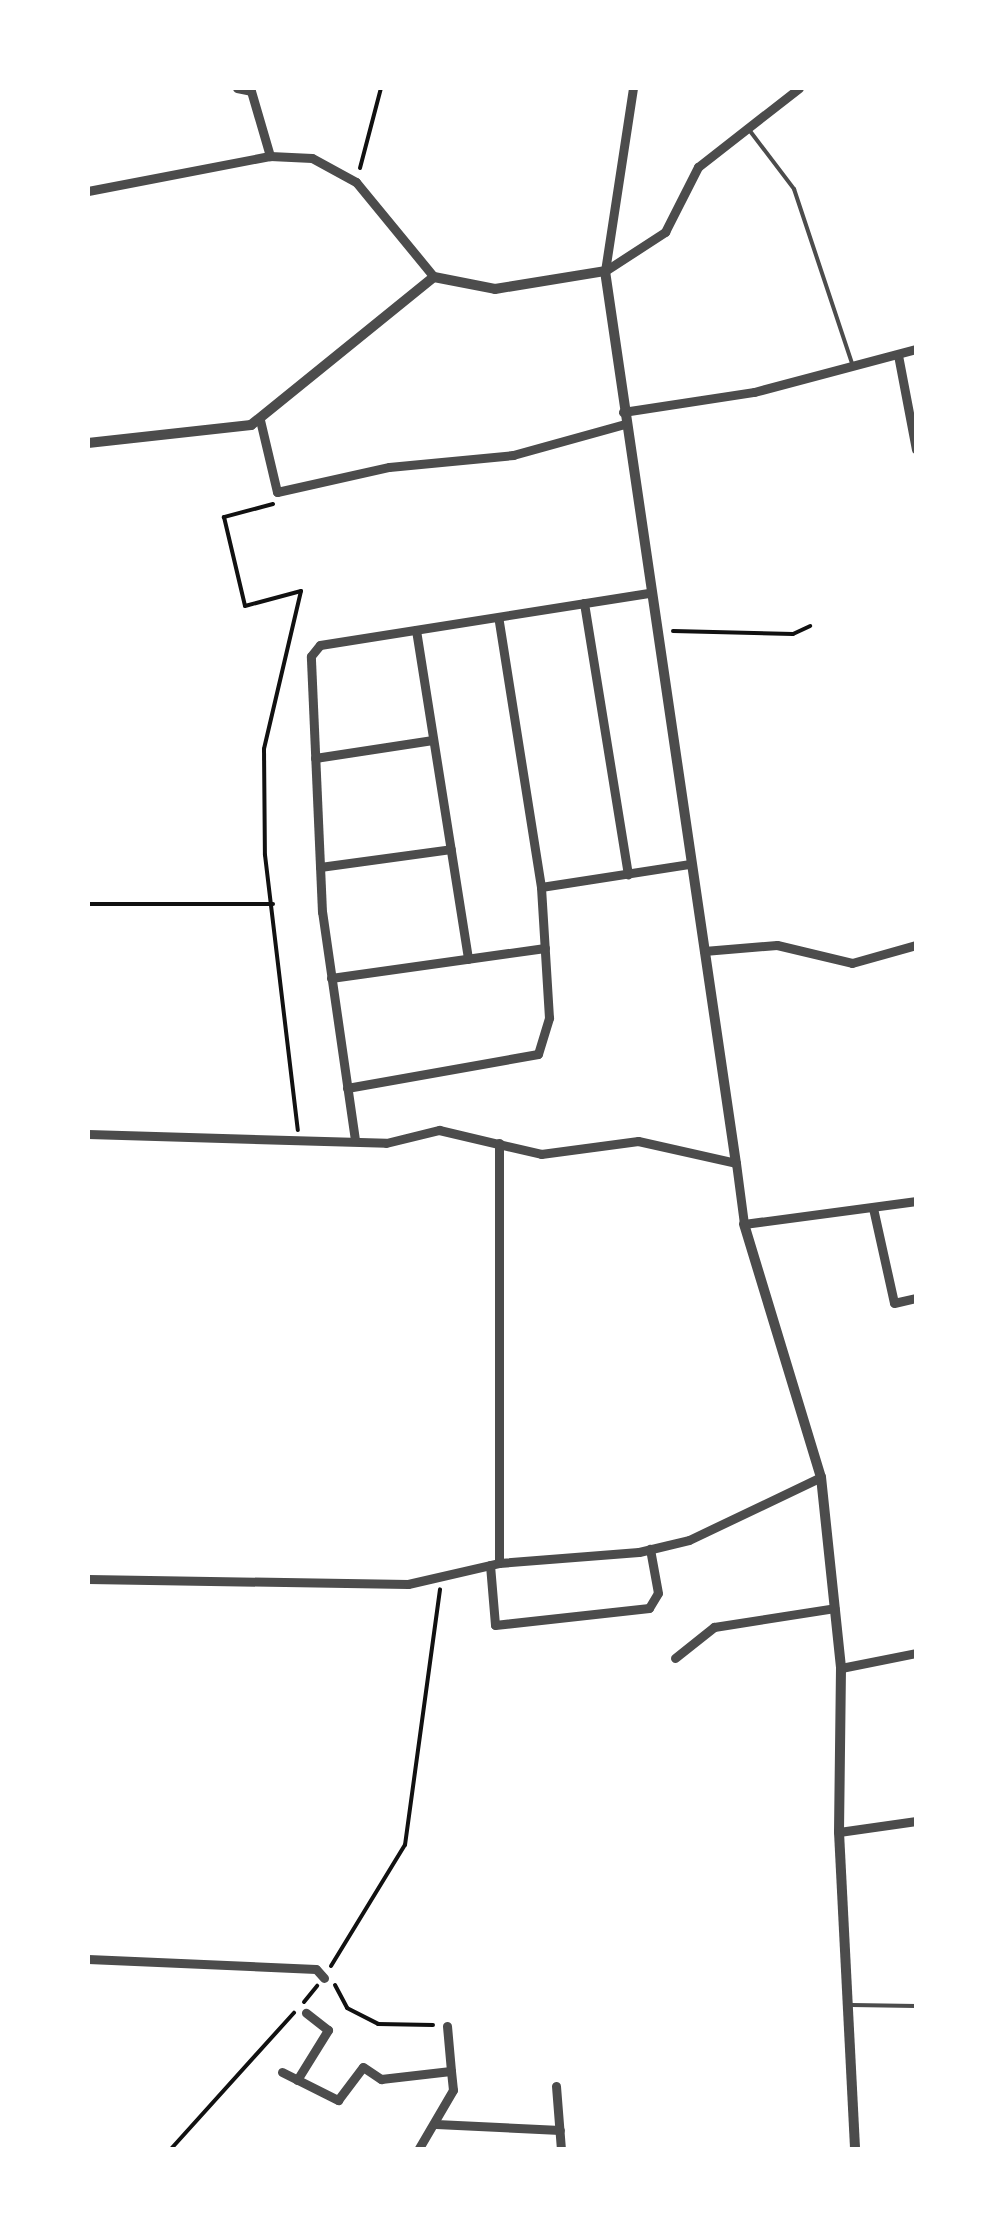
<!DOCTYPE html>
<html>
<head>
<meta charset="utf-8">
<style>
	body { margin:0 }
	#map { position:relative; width:1004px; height:2237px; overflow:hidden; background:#fff; font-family:Inter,sans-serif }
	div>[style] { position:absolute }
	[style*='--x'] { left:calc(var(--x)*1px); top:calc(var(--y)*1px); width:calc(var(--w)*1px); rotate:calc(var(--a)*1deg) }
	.path>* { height:4px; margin:-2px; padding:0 2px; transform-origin:2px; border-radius:2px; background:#111 }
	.service>* { height:4px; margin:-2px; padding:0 2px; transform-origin:2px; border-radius:2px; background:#4c4c4c }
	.minor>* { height:9px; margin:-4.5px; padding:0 4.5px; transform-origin:4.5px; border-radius:4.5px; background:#4c4c4c }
	.tertiary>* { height:10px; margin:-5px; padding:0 5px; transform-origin:5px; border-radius:5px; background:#4c4c4c }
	span { translate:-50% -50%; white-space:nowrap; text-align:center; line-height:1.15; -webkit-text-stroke:8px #fff; paint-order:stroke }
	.frame { position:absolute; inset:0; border:90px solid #fff; pointer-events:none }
</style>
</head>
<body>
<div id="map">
	<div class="path">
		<i style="--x:360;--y:168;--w:83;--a:-75.3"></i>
		<i style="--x:273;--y:504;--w:51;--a:165.1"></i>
		<i style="--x:224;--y:517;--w:91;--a:76.7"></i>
		<i style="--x:245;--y:606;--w:58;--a:-15"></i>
		<i style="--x:301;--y:591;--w:162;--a:103.2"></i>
		<i style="--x:264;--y:749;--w:106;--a:89.5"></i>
		<i style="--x:265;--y:855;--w:277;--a:83.2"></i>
		<i style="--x:673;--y:631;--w:120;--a:1.4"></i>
		<i style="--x:793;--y:634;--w:19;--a:-25"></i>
		<i style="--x:88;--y:904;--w:185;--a:0"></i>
		<i style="--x:331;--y:1966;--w:142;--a:-58.6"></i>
		<i style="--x:405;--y:1845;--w:258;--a:-82.2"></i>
		<i style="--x:335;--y:1985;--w:26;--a:62"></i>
		<i style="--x:347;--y:2008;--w:35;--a:27"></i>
		<i style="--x:378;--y:2024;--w:55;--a:1"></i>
		<i style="--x:304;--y:2002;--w:21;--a:-51"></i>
		<i style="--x:170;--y:2150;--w:185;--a:-47.9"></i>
	</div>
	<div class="service">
		<i style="--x:750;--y:131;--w:73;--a:52.8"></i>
		<i style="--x:794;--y:189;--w:187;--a:71.6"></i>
		<i style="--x:852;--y:2005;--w:64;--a:0.9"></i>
	</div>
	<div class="minor">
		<i style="--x:237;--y:88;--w:14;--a:12"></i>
		<i style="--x:251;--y:91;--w:68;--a:73.7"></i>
		<i style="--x:88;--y:191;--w:185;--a:-10.9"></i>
		<i style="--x:270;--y:156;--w:42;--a:2.7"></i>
		<i style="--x:312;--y:158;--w:50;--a:28.6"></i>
		<i style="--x:356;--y:182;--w:123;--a:50.6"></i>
		<i style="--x:605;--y:271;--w:72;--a:-33"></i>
		<i style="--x:665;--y:232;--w:73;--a:-63.1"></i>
		<i style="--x:698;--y:167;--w:128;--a:-38"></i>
		<i style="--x:605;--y:271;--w:185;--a:-81.3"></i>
		<i style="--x:898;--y:355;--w:96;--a:79.2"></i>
		<i style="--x:623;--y:412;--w:133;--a:-8.7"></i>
		<i style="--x:754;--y:392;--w:168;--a:-14.9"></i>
		<i style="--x:260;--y:420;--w:74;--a:76.7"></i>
		<i style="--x:277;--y:492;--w:115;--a:-12.6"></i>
		<i style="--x:389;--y:467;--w:125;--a:-5.5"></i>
		<i style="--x:513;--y:455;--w:116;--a:-15.5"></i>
		<i style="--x:584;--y:603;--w:275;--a:80.8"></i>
		<i style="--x:416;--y:630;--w:333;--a:81"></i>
		<i style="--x:315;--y:758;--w:119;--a:-8.7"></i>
		<i style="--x:320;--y:867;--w:132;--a:-7.8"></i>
		<i style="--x:541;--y:887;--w:151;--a:-8.8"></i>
		<i style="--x:704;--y:951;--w:73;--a:-4.7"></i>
		<i style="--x:777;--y:945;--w:77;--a:13.5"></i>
		<i style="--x:852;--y:963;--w:66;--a:-15.7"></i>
		<i style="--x:331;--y:978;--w:216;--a:-8"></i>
		<i style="--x:347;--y:1088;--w:194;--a:-10.1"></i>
		<i style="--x:538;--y:1054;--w:38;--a:-73"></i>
		<i style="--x:549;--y:1018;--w:131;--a:-93.5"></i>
		<i style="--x:541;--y:887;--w:273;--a:-99"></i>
		<i style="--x:88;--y:1134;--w:298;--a:1.7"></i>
		<i style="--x:386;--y:1143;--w:55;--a:-13.8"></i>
		<i style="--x:439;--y:1130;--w:105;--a:13.2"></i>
		<i style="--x:541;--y:1154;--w:98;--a:-7.6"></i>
		<i style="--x:638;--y:1141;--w:100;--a:12.7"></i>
		<i style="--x:736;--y:1163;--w:62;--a:82.5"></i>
		<i style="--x:744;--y:1224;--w:174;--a:-7.6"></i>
		<i style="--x:355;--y:1140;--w:230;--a:-98.2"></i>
		<i style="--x:322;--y:912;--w:256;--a:-92.5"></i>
		<i style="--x:311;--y:656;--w:14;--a:-51"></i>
		<i style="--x:320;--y:645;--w:331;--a:-9"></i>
		<i style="--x:499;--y:1143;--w:420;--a:90"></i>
		<i style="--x:873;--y:1208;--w:97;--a:77.5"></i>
		<i style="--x:894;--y:1303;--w:23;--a:-13"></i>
		<i style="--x:490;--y:1565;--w:60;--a:85.2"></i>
		<i style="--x:495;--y:1625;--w:155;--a:-6.3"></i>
		<i style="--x:649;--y:1608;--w:17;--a:-59"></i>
		<i style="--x:658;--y:1593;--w:45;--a:-100.3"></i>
		<i style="--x:88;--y:1579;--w:320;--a:0.9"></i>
		<i style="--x:408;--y:1584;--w:93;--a:-13"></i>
		<i style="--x:499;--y:1563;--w:140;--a:-4.5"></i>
		<i style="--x:639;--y:1552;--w:51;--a:-13.5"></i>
		<i style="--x:689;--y:1540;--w:146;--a:-25.5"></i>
		<i style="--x:675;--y:1658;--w:50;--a:-38.5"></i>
		<i style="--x:714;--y:1627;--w:122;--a:-8.9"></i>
		<i style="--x:841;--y:1668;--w:76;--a:-11.3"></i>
		<i style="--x:839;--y:1832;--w:78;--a:-8.1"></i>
		<i style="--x:88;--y:1959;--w:228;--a:2.5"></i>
		<i style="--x:316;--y:1969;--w:12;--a:48"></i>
		<i style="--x:447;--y:2026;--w:45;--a:84.9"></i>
		<i style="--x:282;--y:2072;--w:63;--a:26.6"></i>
		<i style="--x:338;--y:2100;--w:41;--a:-52.9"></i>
		<i style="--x:363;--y:2067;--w:22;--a:34"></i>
		<i style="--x:381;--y:2079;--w:70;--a:-6.5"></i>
		<i style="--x:451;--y:2071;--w:19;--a:84"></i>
		<i style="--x:453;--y:2090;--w:69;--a:120.3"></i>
		<i style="--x:297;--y:2080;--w:59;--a:-58.2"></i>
		<i style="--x:328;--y:2030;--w:28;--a:-142"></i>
		<i style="--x:556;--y:2086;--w:64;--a:85.5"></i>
		<i style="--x:436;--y:2124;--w:124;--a:2.8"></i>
	</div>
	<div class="tertiary">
		<i style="--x:88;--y:443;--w:164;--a:-6.3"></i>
		<i style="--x:251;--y:425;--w:235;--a:-39"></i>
		<i style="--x:434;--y:277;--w:62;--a:11.1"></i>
		<i style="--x:495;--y:289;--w:111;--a:-9.3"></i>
		<i style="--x:605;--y:271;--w:902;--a:81.65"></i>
		<i style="--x:744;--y:1224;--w:264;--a:73.1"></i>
		<i style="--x:821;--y:1477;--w:192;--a:84"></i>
		<i style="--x:841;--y:1668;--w:164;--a:90.7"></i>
		<i style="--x:839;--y:1832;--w:318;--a:87.1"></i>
	</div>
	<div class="frame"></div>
</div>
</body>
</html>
